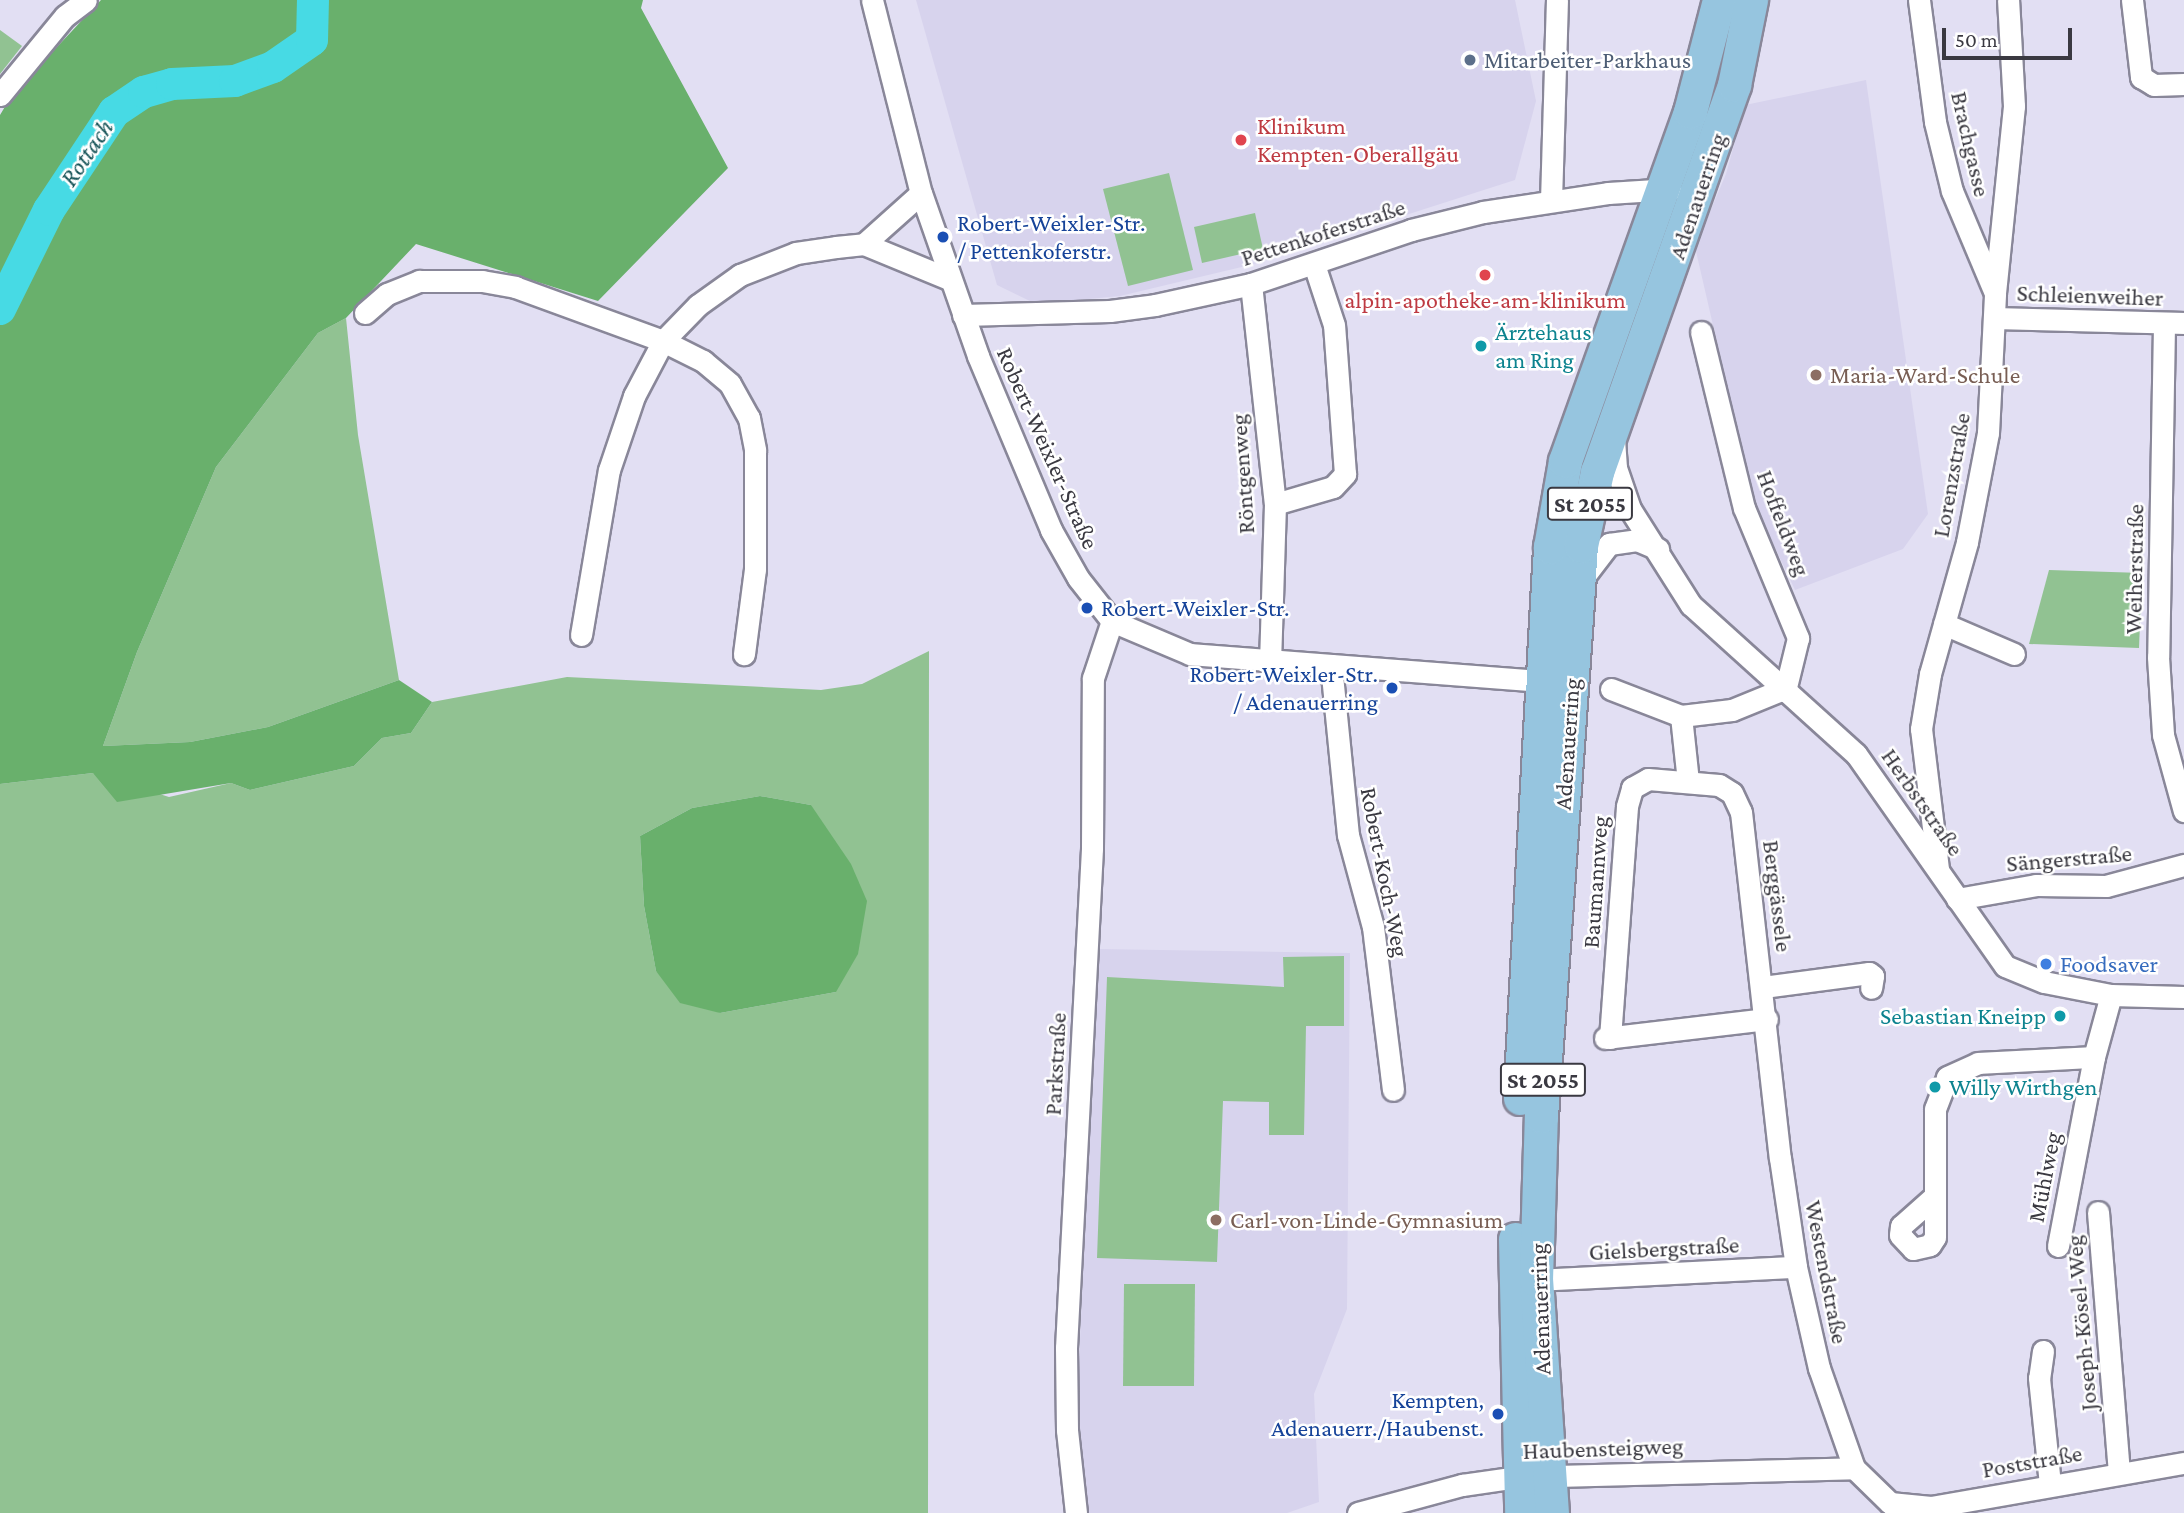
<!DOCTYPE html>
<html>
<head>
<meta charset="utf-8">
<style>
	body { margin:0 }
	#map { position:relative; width:2184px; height:1513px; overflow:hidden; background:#e2dff3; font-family:"Crimson Pro",serif }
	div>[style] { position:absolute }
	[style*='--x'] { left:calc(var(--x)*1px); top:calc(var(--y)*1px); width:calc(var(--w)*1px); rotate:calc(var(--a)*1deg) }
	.built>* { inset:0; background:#d7d3ed }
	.green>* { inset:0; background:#91c292 }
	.forest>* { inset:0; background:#69b06c }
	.river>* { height:32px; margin:-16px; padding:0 16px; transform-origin:16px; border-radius:16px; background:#47dae4 }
	.roads { filter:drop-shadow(2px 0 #898799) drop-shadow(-2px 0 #898799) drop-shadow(0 2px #898799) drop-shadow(0 -2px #898799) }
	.street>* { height:21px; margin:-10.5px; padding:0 10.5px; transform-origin:10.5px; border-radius:10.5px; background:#fff }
	.primary>* { height:33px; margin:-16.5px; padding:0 16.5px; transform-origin:16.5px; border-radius:16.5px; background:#96c5df }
	.dots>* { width:19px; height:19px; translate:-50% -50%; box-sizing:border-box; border:4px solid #fff; border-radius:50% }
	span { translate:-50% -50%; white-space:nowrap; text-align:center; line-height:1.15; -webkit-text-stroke:5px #fff; paint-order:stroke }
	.shield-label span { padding:2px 5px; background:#fff; border:2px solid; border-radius:5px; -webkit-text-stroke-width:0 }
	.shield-label { font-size:23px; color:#3a3941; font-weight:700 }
	.service-label { font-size:24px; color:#4e5e75 }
	.left { translate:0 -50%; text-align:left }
	.health-label { font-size:24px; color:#be3a42 }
	.street-label { font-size:24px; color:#3a3941 }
	.transit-label { font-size:24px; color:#164399 }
	.right { translate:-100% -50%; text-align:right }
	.culture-label { font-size:24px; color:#0d838f }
	.education-label { font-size:24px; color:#785e54 }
	.shop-label { font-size:24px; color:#366cbe }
	.water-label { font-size:26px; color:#19565a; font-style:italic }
	.scale { position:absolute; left:1942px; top:28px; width:130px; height:32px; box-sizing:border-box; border:4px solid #3a3941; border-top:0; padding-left:9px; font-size:21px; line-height:24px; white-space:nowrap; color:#3a3941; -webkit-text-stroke:5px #fff; paint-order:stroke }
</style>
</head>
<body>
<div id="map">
	<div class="built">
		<i style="clip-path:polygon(916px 0,1515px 0,1536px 101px,1515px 180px,1250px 265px,1120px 296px,1036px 304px,997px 285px)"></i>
		<i style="clip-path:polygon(1866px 80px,1928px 514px,1903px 549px,1795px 590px,1754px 503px,1695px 247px,1726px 174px,1745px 105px)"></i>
		<i style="clip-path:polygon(1097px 949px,1350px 953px,1347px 1309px,1314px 1394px,1319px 1502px,1287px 1513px,1083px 1513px,1076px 1431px)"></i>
	</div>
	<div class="green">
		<i style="clip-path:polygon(0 30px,22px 46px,0 74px)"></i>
		<i style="clip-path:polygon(1169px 173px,1193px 270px,1128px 286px,1103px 189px)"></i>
		<i style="clip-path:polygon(1255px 213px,1263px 249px,1202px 263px,1194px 227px)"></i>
		<i style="clip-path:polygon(346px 318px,358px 435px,399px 680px,268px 727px,190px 742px,103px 746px,137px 652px,216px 467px,318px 333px)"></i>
		<i style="clip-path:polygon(2049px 570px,2142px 573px,2139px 648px,2029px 644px)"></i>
		<i style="clip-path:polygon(evenodd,929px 651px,928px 1513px,0 1513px,0 784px,93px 773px,169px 797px,231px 783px,250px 790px,354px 766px,382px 738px,411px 733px,432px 702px,567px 677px,821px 690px,862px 684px,929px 651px,760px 796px,811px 805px,836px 992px,720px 1013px,656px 971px,644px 906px,640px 836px,692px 808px,760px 796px)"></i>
		<i style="clip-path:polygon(1344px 956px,1344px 1026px,1306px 1026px,1304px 1135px,1269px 1135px,1269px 1102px,1223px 1101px,1217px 1262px,1097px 1258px,1107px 977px,1284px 987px,1283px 957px)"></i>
		<i style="clip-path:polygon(1124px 1284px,1195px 1284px,1194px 1386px,1123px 1386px)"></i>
	</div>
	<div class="forest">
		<i style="clip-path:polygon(101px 0,643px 0,641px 8px,728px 168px,598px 301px,416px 244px,346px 318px,318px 333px,216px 467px,137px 652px,103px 746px,190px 742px,268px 727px,399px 680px,432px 702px,411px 733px,382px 738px,354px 766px,250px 790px,231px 783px,117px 802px,93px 773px,0 784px,0 115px,12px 95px)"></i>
		<i style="clip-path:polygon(760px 796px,811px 805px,851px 864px,867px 901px,858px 954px,836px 992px,720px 1013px,680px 1003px,656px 971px,644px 906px,640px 836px,692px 808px)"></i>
	</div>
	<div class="river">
		<i style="--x:0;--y:309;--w:110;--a:-63.7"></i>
		<i style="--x:49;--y:210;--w:118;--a:-56.4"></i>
		<i style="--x:114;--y:112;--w:36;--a:-34"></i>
		<i style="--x:144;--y:92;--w:29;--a:-16"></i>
		<i style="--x:172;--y:84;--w:63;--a:-2.7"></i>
		<i style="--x:235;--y:81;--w:40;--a:-20.2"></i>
		<i style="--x:273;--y:67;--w:47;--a:-34.7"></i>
		<i style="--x:312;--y:40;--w:40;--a:-88.6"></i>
	</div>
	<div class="roads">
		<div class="street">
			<i style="--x:872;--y:0;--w:199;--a:75.8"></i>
			<i style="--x:921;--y:193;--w:173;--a:70.7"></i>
			<i style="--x:978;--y:356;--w:189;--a:67.2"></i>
			<i style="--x:1051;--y:530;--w:55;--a:60.6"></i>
			<i style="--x:1078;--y:578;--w:55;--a:51.7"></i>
			<i style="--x:1112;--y:621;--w:85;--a:22.9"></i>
			<i style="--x:1190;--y:654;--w:366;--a:4.4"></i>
			<i style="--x:1919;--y:0;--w:123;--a:82.5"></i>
			<i style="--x:1935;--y:122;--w:71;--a:76.2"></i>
			<i style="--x:1952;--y:191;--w:108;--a:67.2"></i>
			<i style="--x:2132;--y:0;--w:78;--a:83.3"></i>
			<i style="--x:2141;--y:77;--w:15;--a:32"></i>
			<i style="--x:2154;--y:85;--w:30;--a:-2"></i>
			<i style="--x:0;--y:95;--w:102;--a:-50.6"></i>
			<i style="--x:65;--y:16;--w:26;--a:-37"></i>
			<i style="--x:1551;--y:201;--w:201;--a:-88.3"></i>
			<i style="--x:864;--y:244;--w:76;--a:-41.8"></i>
			<i style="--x:1251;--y:284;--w:221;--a:83.8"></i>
			<i style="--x:1275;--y:504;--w:157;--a:91.8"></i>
			<i style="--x:365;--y:313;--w:29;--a:-41"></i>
			<i style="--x:387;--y:294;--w:35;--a:-22"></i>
			<i style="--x:419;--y:281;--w:63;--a:0"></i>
			<i style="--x:482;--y:281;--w:34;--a:10"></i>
			<i style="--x:515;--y:287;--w:158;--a:20"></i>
			<i style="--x:663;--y:341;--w:45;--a:26.6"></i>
			<i style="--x:703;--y:361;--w:35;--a:40"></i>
			<i style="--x:730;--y:384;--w:39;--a:61"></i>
			<i style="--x:749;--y:418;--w:33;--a:79"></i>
			<i style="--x:755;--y:450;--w:119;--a:90"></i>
			<i style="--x:755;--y:569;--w:86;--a:97.4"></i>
			<i style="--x:963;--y:315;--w:147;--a:-1.6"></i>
			<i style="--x:1110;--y:311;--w:45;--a:-7.6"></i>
			<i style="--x:1155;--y:305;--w:98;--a:-12.3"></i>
			<i style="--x:1251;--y:284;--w:169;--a:-18.6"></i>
			<i style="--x:1411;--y:230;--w:74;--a:-14"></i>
			<i style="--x:1483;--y:212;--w:126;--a:-8.6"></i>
			<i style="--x:1608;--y:193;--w:63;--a:-3.6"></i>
			<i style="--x:1995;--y:318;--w:189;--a:1.5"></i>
			<i style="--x:2164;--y:325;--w:332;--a:91"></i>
			<i style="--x:2158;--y:657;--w:78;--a:86.3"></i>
			<i style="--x:2163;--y:735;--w:79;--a:74.6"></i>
			<i style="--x:1701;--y:332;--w:181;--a:76.3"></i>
			<i style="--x:1744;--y:508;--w:141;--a:67.4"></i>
			<i style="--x:1798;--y:638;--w:55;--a:103.8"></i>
			<i style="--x:1614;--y:439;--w:29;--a:86"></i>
			<i style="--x:1616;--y:468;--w:43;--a:71.1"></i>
			<i style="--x:1630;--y:509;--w:114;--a:57.6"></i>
			<i style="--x:1691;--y:605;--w:222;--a:42.1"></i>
			<i style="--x:1856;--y:754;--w:259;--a:54.9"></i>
			<i style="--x:2005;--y:966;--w:42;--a:22.3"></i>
			<i style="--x:2044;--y:982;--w:68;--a:11"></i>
			<i style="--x:2111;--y:995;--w:73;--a:1.6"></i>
			<i style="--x:1275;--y:504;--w:60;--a:-16.3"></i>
			<i style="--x:1333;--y:487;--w:18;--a:-47"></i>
			<i style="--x:1345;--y:474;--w:149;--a:-94.2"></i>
			<i style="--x:1334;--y:325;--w:64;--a:-108.2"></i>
			<i style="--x:1580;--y:582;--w:48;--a:-52.7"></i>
			<i style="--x:1609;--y:544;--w:28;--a:-8"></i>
			<i style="--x:1637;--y:540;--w:23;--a:23"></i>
			<i style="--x:1944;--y:624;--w:76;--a:23.2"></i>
			<i style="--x:581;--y:635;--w:167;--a:-80.4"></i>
			<i style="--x:609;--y:470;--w:78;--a:-71.3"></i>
			<i style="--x:634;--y:396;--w:62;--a:-62.2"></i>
			<i style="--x:663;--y:341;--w:50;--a:-45.8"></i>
			<i style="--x:698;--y:305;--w:52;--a:-35.5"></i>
			<i style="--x:740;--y:275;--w:60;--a:-21.4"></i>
			<i style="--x:796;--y:253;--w:40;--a:-8.5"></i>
			<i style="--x:836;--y:247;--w:28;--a:-6"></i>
			<i style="--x:864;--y:244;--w:92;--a:22.4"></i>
			<i style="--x:1331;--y:665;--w:171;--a:84.3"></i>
			<i style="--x:1348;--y:835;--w:95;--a:74.8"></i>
			<i style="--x:1373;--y:927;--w:164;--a:83"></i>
			<i style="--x:1611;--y:689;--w:75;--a:21.1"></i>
			<i style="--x:1681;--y:716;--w:51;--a:-6.7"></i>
			<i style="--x:1732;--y:710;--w:53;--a:-22.2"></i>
			<i style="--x:1681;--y:716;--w:65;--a:83.9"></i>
			<i style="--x:1938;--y:869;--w:141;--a:-96.9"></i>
			<i style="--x:1921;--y:729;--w:56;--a:-80.7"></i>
			<i style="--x:1930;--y:674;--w:137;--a:-74.3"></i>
			<i style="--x:1967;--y:542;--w:111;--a:-79.1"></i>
			<i style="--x:1988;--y:433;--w:140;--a:-87.1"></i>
			<i style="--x:1995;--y:293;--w:188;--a:-84.2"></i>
			<i style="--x:2014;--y:106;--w:106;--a:-93.2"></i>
			<i style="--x:1957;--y:899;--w:80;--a:-10"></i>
			<i style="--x:2036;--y:885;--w:70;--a:0.8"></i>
			<i style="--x:2106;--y:886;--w:81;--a:-15.1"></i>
			<i style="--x:1763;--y:987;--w:107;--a:-7.5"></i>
			<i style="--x:1869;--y:973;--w:5;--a:37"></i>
			<i style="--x:1873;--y:976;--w:12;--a:99"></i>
			<i style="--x:1605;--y:1038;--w:163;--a:-6.7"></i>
			<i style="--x:1610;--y:1038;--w:233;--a:-85.8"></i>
			<i style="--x:1627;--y:806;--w:19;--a:-74"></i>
			<i style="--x:1632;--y:788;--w:18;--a:-29"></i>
			<i style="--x:1648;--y:779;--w:71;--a:4.8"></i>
			<i style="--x:1719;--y:785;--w:15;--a:32"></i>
			<i style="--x:1732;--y:793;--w:21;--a:65"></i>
			<i style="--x:1741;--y:812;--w:348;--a:83.6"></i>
			<i style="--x:1780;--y:1158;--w:110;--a:81.6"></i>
			<i style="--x:1796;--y:1267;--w:104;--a:77.2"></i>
			<i style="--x:1819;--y:1368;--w:106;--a:70.7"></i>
			<i style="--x:1854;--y:1468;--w:50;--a:44.2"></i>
			<i style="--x:1935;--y:1196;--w:45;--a:138.6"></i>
			<i style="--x:1901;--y:1226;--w:9;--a:96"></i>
			<i style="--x:1900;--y:1235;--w:19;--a:47"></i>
			<i style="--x:1913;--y:1249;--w:17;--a:-13"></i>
			<i style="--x:1930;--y:1245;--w:9;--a:-58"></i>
			<i style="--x:1935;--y:1237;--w:128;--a:-90"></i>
			<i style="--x:1935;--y:1109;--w:34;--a:-69"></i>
			<i style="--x:1947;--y:1077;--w:34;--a:-24"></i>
			<i style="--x:1978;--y:1063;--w:116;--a:-3"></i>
			<i style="--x:2098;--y:1212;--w:261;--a:85.4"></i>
			<i style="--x:2058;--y:1246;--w:192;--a:-79.2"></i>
			<i style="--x:2094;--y:1057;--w:64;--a:-74.7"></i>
			<i style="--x:1536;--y:1280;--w:260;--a:-2.9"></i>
			<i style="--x:2043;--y:1351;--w:27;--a:98"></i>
			<i style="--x:2039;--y:1378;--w:107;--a:84.1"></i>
			<i style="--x:1890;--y:1503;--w:41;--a:5.6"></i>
			<i style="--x:1931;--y:1507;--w:257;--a:-9.9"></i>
			<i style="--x:1076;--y:1513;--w:83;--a:-96.2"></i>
			<i style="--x:1067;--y:1430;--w:82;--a:-90.7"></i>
			<i style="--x:1066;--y:1348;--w:501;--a:-87.02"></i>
			<i style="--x:1092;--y:848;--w:170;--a:-89.7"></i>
			<i style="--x:1093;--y:678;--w:60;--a:-71.6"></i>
			<i style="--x:1358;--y:1513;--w:108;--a:-15.1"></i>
			<i style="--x:1462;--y:1485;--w:57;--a:-8.1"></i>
			<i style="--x:1518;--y:1477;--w:336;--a:-1.5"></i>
		</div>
		<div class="primary">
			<i style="--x:1520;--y:1098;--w:552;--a:-86.88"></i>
			<i style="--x:1550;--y:547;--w:87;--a:-80.1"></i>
			<i style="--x:1565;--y:461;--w:371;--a:-70.3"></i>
			<i style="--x:1690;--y:112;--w:116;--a:-75.5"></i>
			<i style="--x:1515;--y:1239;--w:274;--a:88.7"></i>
			<i style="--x:1552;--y:1513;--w:234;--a:-93.9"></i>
			<i style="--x:1536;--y:1280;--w:164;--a:-88.3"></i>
			<i style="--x:1541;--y:1116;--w:571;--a:-85.99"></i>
			<i style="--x:1581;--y:546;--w:76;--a:-77.8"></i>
			<i style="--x:1597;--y:472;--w:411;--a:-70.5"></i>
			<i style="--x:1734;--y:85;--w:87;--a:-78.7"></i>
		</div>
	</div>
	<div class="dots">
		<i style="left:1470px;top:60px;background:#5c6f8a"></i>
		<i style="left:1241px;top:140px;background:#e0444e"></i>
		<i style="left:943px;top:237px;background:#1a4fb4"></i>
		<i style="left:1485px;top:275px;background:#e0444e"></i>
		<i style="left:1481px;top:346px;background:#0f9aa8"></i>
		<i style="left:1816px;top:375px;background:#8d6e63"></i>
		<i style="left:1087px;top:608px;background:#1a4fb4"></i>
		<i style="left:1392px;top:688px;background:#1a4fb4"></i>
		<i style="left:2046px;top:964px;background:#3f7fe0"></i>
		<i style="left:2060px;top:1016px;background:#0f9aa8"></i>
		<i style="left:1935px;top:1087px;background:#0f9aa8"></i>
		<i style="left:1216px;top:1220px;background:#8d6e63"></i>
		<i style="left:1498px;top:1414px;background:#1a4fb4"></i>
	</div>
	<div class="shield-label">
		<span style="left:1590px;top:504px">St 2055</span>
		<span style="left:1543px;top:1080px">St 2055</span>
	</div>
	<div class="service-label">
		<span class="left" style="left:1484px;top:60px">Mitarbeiter-Parkhaus</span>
	</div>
	<div class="health-label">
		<span class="left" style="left:1257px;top:140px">Klinikum<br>Kempten-Oberallgäu</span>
		<span style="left:1485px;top:300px">alpin-apotheke-am-klinikum</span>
	</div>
	<div class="street-label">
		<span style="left:1971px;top:144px;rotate:77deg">Brachgasse</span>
		<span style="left:1697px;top:196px;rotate:-71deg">Adenauerring</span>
		<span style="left:1323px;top:232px;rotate:-18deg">Pettenkoferstraße</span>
		<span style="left:2090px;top:295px;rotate:2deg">Schleienweiher</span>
		<span style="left:1048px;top:448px;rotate:66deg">Robert-Weixler-Straße</span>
		<span style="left:1242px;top:474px;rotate:-94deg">Röntgenweg</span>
		<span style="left:1951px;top:475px;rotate:-80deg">Lorenzstraße</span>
		<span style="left:1784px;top:523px;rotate:69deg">Hoffeldweg</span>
		<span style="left:2134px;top:569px;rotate:-89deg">Weiherstraße</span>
		<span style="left:1567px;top:744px;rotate:-86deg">Adenauerring</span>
		<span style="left:1923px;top:802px;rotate:55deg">Herbststraße</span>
		<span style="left:2069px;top:858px;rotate:-5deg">Sängerstraße</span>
		<span style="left:1385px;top:872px;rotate:79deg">Robert-Koch-Weg</span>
		<span style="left:1595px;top:882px;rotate:-86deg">Baumannweg</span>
		<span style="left:1778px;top:896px;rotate:83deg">Berggässele</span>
		<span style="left:1055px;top:1064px;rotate:-87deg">Parkstraße</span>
		<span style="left:2044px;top:1177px;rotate:-79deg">Mühlweg</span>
		<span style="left:1664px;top:1248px;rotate:-3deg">Gielsbergstraße</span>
		<span style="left:1827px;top:1272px;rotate:79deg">Westendstraße</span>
		<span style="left:1540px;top:1309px;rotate:-92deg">Adenauerring</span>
		<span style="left:2081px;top:1323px;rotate:-95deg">Joseph-Kösel-Weg</span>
		<span style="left:1603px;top:1448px;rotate:-2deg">Haubensteigweg</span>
		<span style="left:2032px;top:1461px;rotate:-10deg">Poststraße</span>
	</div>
	<div class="transit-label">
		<span class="left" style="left:957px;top:237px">Robert-Weixler-Str.<br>/ Pettenkoferstr.</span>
		<span class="left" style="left:1101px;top:608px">Robert-Weixler-Str.</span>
		<span class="right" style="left:1378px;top:688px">Robert-Weixler-Str.<br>/ Adenauerring</span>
		<span class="right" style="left:1484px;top:1414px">Kempten,<br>Adenauerr./Haubenst.</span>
	</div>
	<div class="culture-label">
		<span class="left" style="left:1495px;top:346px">Ärztehaus<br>am Ring</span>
		<span class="right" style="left:2046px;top:1016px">Sebastian Kneipp</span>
		<span class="left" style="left:1949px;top:1087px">Willy Wirthgen</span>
	</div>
	<div class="education-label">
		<span class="left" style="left:1830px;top:375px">Maria-Ward-Schule</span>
		<span class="left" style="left:1230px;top:1220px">Carl-von-Linde-Gymnasium</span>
	</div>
	<div class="shop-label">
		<span class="left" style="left:2060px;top:964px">Foodsaver</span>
	</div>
	<div class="water-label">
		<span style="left:87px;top:153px;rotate:-56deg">Rottach</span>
	</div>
	<div class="scale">50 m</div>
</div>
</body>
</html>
